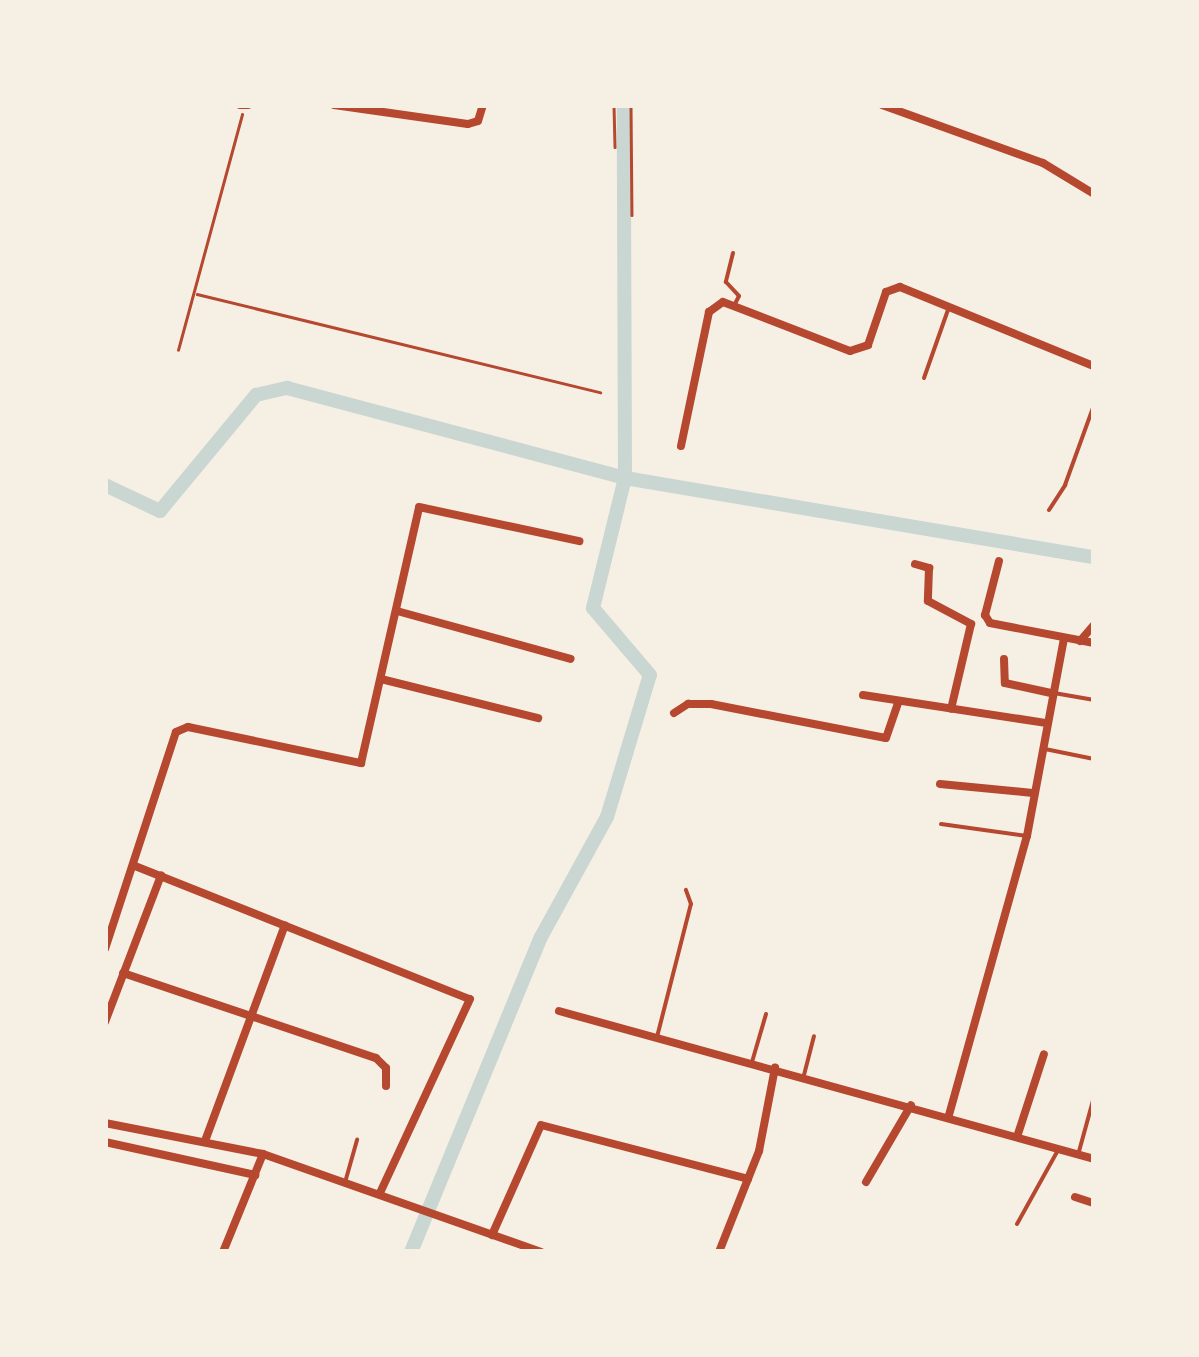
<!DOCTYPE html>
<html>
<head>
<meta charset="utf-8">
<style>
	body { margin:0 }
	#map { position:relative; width:1199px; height:1357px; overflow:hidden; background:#f6efe4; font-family:Arial,sans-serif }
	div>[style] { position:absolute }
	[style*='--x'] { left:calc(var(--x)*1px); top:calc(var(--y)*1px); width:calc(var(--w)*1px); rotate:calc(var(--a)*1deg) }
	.canal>* { height:14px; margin:-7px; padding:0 7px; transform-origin:7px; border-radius:7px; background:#c9d6d2 }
	.path>* { height:2.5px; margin:-1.25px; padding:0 1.25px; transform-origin:1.25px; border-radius:1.25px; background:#b5482f }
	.service>* { height:4px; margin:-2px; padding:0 2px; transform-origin:2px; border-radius:2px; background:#b5482f }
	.minor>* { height:8px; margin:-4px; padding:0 4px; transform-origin:4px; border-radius:4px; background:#b5482f }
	span { translate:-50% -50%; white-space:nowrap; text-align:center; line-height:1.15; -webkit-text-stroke:9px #f6efe4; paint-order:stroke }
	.frame { position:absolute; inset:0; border:108px solid #f6efe4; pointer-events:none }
</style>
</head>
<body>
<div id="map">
	<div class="canal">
		<i style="--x:105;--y:485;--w:61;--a:25.3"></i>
		<i style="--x:160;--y:511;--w:151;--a:-50.4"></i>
		<i style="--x:256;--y:395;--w:32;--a:-13"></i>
		<i style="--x:287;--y:388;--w:350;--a:14.9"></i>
		<i style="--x:625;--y:478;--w:476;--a:9.6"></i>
		<i style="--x:411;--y:1252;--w:341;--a:-67.6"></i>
		<i style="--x:541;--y:937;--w:137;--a:-61.2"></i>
		<i style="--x:607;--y:817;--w:148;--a:-73.2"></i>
		<i style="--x:650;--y:675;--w:88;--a:-130.4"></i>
		<i style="--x:593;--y:608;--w:134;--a:-76.2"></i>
		<i style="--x:625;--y:478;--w:373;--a:-90.2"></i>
	</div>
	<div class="path">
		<i style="--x:614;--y:105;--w:42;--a:88.6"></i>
		<i style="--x:631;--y:105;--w:110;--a:89.5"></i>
		<i style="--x:197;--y:294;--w:415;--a:13.7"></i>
		<i style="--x:178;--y:350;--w:244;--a:-74.8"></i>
	</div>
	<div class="service">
		<i style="--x:733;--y:253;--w:30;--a:104"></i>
		<i style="--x:726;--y:282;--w:19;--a:47"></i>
		<i style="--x:739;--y:296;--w:9;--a:117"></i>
		<i style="--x:924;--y:378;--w:75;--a:-70.6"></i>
		<i style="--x:1049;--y:510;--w:30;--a:-57"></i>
		<i style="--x:1065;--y:485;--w:85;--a:-70.1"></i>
		<i style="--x:1054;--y:693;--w:41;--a:9.9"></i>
		<i style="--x:1045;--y:749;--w:50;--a:11.5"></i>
		<i style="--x:941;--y:824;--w:87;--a:7.9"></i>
		<i style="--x:657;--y:1037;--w:137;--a:-75.7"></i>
		<i style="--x:691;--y:904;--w:15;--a:-110"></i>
		<i style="--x:752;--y:1062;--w:50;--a:-73.7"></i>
		<i style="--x:804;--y:1075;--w:40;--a:-75.6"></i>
		<i style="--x:1078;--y:1155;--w:60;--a:-74.6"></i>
		<i style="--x:346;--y:1179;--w:41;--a:-74.2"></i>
		<i style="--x:1017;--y:1224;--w:85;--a:-61"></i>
	</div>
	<div class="minor">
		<i style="--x:240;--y:105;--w:8;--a:0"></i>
		<i style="--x:334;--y:105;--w:135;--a:8.1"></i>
		<i style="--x:468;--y:124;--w:10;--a:-17"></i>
		<i style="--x:478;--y:121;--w:17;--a:-73"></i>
		<i style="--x:882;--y:105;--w:171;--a:19.8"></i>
		<i style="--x:1043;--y:163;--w:60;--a:31.3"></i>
		<i style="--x:681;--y:446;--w:137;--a:-78.2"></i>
		<i style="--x:709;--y:312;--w:17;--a:-36"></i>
		<i style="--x:723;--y:302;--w:136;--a:21.1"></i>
		<i style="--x:850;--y:351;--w:19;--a:-18"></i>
		<i style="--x:868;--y:345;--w:56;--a:-71.2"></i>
		<i style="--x:886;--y:292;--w:15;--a:-20"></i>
		<i style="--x:900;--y:287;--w:209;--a:22.2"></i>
		<i style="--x:999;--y:561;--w:56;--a:104.5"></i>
		<i style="--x:985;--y:615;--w:9;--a:58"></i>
		<i style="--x:990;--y:623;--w:106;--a:10.9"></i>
		<i style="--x:915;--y:564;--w:15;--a:16"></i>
		<i style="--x:929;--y:568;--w:33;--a:92"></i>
		<i style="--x:928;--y:601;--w:49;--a:28.1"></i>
		<i style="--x:971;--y:624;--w:87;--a:103.2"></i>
		<i style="--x:397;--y:611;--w:180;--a:15.4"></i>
		<i style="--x:1080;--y:641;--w:21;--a:-49"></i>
		<i style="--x:1004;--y:659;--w:24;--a:88"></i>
		<i style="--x:1005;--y:683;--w:47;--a:12.3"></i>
		<i style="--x:381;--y:679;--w:162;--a:14"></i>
		<i style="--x:863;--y:695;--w:186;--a:8.7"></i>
		<i style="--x:674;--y:713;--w:17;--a:-33"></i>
		<i style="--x:688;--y:704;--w:23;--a:0"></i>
		<i style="--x:711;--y:704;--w:178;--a:11"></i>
		<i style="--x:886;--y:738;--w:39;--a:-71"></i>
		<i style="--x:940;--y:784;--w:93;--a:5.5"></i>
		<i style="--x:135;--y:866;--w:360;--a:21.7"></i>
		<i style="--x:470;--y:999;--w:214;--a:114.9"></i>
		<i style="--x:105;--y:949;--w:228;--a:-71.9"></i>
		<i style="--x:176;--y:732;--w:13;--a:-23"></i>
		<i style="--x:188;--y:727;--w:177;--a:11.8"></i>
		<i style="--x:361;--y:763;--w:262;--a:-77.2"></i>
		<i style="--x:419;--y:507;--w:164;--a:12"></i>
		<i style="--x:123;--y:973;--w:267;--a:18.6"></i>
		<i style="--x:376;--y:1058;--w:14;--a:45"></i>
		<i style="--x:386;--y:1068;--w:18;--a:90"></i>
		<i style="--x:559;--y:1011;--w:555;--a:15.46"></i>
		<i style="--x:105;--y:1022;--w:157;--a:-69.1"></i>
		<i style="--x:949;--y:1115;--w:290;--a:-74.4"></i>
		<i style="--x:1027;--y:836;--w:201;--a:-79.4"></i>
		<i style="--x:105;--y:1123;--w:161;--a:11.1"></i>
		<i style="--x:263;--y:1154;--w:295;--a:19.4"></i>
		<i style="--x:1017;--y:1137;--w:87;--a:-72"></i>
		<i style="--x:205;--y:1141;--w:230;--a:-69.7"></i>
		<i style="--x:105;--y:1142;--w:154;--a:12.4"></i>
		<i style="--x:866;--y:1182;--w:89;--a:-59.7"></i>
		<i style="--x:1075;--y:1197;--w:20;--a:18"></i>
		<i style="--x:492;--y:1235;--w:120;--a:-66"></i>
		<i style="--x:541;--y:1125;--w:214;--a:14.6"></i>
		<i style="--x:223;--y:1252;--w:106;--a:-67.8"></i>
		<i style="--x:719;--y:1252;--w:109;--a:-68.4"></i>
		<i style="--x:759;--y:1151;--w:85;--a:-79.1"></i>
	</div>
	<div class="frame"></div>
</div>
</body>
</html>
